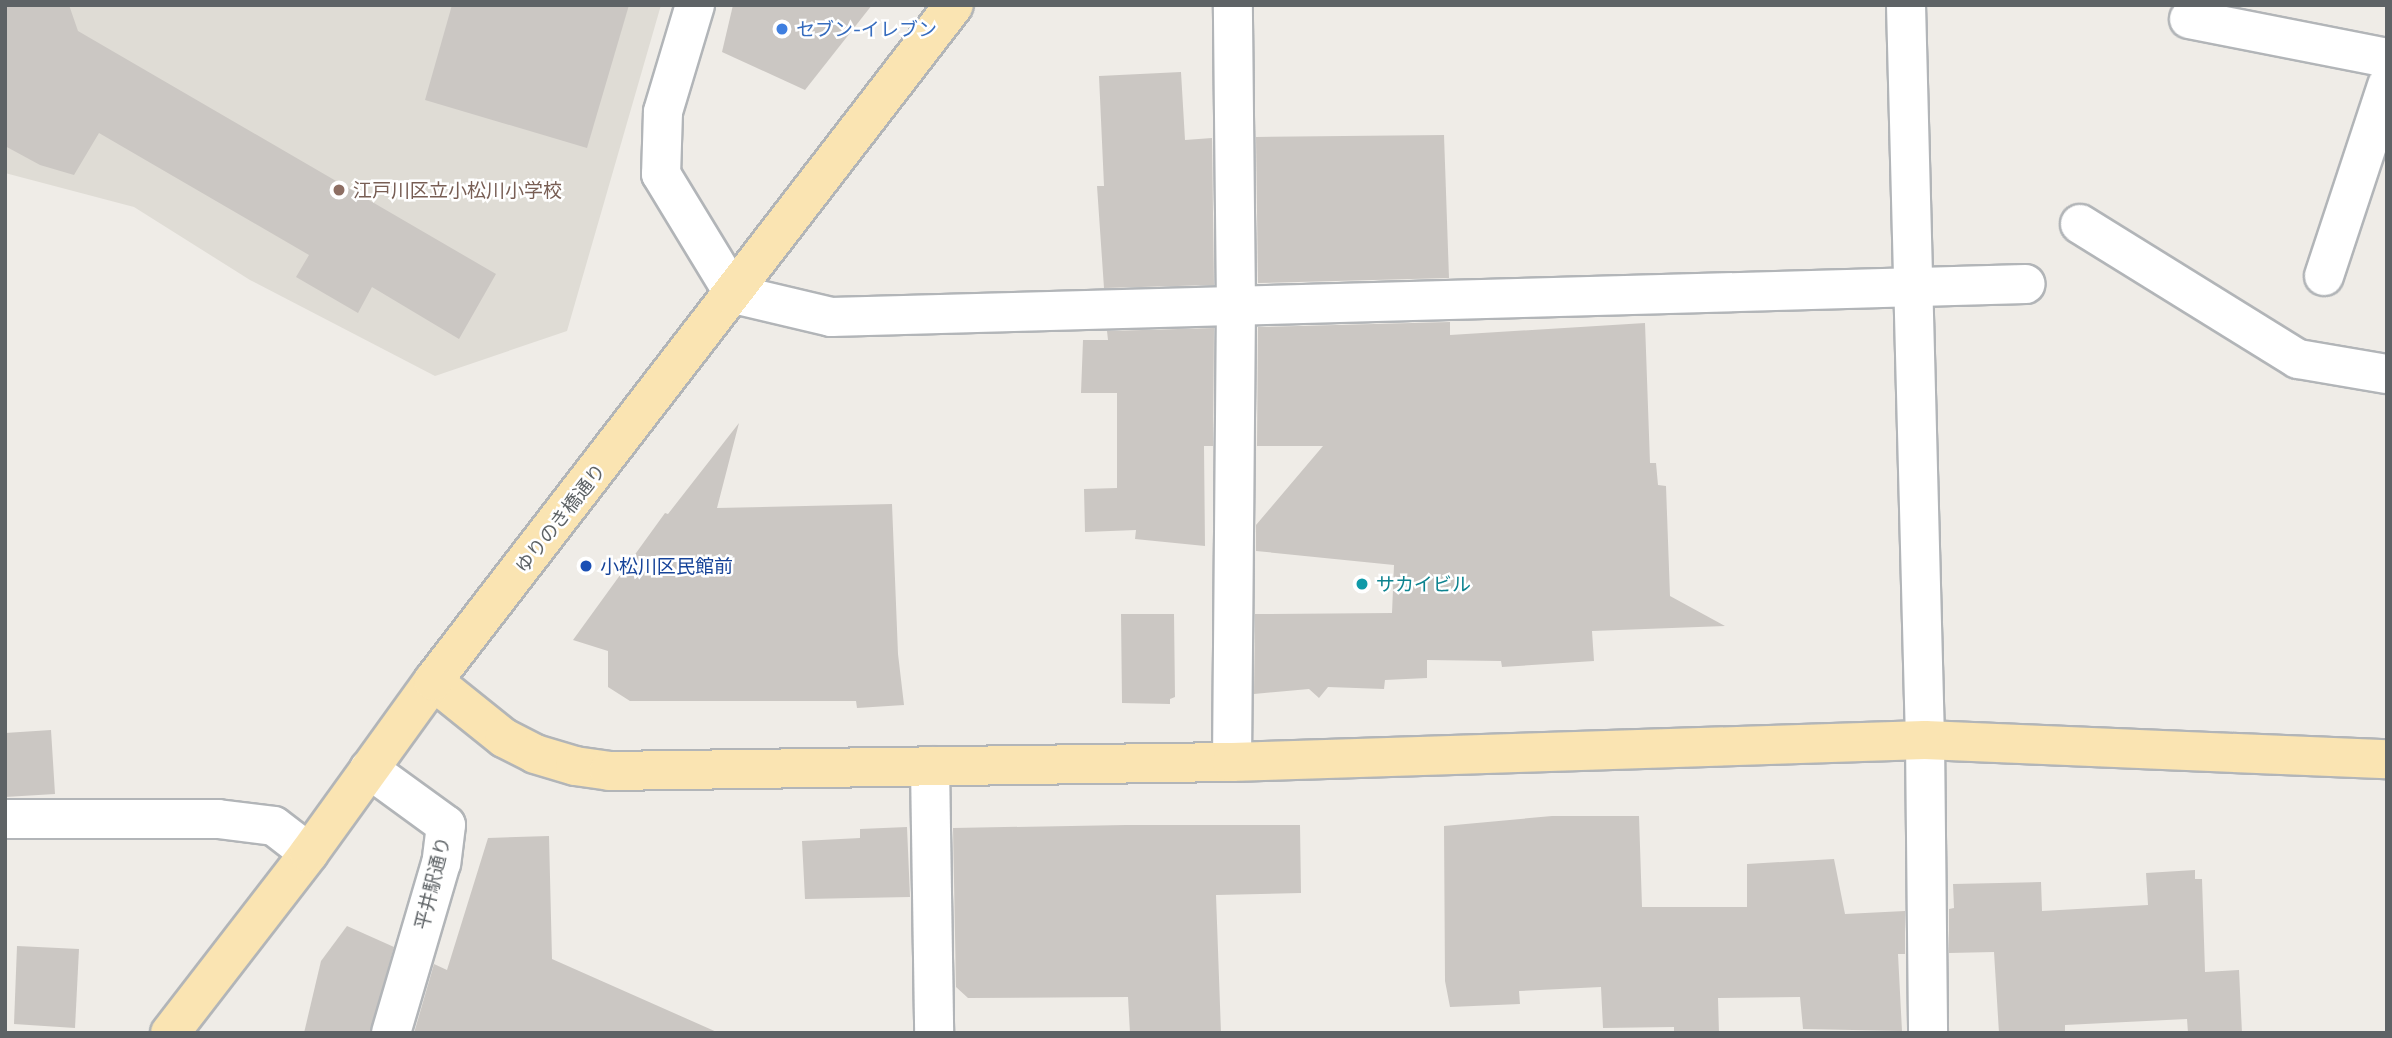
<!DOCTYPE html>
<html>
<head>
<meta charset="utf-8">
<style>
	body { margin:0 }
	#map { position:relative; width:2392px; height:1038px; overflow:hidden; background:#efece7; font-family:Commissioner,"Noto Sans JP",sans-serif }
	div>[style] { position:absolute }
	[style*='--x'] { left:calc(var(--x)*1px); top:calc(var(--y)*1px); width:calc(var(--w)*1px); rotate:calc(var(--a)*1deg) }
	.education>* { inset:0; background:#dfdcd5 }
	.building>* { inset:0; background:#cbc7c3 }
	.roads { filter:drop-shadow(2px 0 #b2b5b8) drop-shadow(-2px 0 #b2b5b8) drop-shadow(0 2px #b2b5b8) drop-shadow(0 -2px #b2b5b8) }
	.minor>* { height:38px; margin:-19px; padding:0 19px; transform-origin:19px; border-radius:19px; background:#fff }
	.major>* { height:38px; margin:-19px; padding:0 19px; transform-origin:19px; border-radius:19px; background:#fae4b2 }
	.dots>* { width:19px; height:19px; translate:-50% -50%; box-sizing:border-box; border:4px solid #fff; border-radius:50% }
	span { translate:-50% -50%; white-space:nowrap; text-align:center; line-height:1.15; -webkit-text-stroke:5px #fff; paint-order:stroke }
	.shop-label { font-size:19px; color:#366cbe }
	.left { translate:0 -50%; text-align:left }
	.education-label { font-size:19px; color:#785e54 }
	.street-label { font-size:19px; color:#5e6366 }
	.transit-label { font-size:19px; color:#164399 }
	.culture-label { font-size:19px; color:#0d838f }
	.frame { position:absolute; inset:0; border:7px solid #5e6366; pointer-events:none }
</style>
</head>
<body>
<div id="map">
	<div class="education">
		<i style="clip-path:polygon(5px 5px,661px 5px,567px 331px,435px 376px,250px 280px,134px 207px,5px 173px)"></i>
	</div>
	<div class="building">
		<i style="clip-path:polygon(5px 5px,69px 5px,78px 31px,496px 274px,459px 339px,372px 287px,358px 313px,296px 277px,309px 255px,99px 133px,74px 175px,40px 165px,5px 146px)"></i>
		<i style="clip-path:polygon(452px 5px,629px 5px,587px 148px,425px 100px)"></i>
		<i style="clip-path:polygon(733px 5px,872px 5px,805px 90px,722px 52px)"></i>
		<i style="clip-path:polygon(1181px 72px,1185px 140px,1212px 138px,1214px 285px,1104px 288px,1097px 186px,1104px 186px,1099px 76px)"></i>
		<i style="clip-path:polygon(1444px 135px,1449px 278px,1258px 283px,1256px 137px)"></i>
		<i style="clip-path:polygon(1450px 322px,1450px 335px,1645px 323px,1650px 463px,1656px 463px,1658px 485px,1666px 486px,1670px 596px,1725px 626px,1592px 631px,1594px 661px,1502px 667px,1501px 661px,1427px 660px,1427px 678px,1385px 680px,1384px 689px,1328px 687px,1319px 698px,1309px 689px,1254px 694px,1255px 614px,1392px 613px,1394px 565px,1256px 551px,1256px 525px,1323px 446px,1257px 446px,1258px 327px)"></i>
		<i style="clip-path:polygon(1214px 328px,1213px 446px,1204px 446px,1205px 546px,1135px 539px,1136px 530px,1085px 532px,1084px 489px,1117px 488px,1117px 393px,1081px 393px,1083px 340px,1108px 340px,1107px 331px)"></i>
		<i style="clip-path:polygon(739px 423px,717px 508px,892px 504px,898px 654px,904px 705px,857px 708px,856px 701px,630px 701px,608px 687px,608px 651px,573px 640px,665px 513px,668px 514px)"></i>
		<i style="clip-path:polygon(1121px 614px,1174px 614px,1175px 697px,1170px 699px,1170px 704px,1122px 703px)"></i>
		<i style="clip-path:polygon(51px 730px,55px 794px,5px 797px,5px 733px)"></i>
		<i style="clip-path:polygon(1552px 816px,1639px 816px,1642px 907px,1747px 907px,1747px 864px,1834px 859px,1845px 914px,1905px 911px,1905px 954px,1898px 954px,1902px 1031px,1803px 1029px,1800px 997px,1718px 998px,1719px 1033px,1674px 1033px,1674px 1027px,1603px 1028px,1601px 987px,1519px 991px,1520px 1004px,1450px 1007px,1445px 981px,1444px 826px)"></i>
		<i style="clip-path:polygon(1126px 825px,1300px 825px,1301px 893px,1216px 895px,1221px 1033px,1130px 1033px,1128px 997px,968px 998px,956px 987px,953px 828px)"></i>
		<i style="clip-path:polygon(907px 827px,910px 897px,805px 899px,802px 841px,860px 838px,860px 829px)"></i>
		<i style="clip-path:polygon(549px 836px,552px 959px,719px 1033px,414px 1033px,434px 964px,447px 970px,488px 838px)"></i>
		<i style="clip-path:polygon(2195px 870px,2195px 879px,2202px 879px,2205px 972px,2239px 970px,2242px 1033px,2188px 1033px,2187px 1019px,2065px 1025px,2065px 1033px,1999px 1033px,1994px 952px,1949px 953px,1949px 909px,1954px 908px,1953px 884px,2041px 882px,2042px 911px,2148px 905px,2146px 873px)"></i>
		<i style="clip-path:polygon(347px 926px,394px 947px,370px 1033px,304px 1033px,321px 961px)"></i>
		<i style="clip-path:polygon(17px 946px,79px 949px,75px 1028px,14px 1024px)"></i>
	</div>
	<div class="roads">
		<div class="minor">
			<i style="--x:695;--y:5;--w:112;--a:106.7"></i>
			<i style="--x:663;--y:112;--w:62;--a:91.8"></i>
			<i style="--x:661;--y:174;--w:140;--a:58.7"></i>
			<i style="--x:734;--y:294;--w:100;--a:13.3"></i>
			<i style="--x:831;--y:317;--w:1195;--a:-1.58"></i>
			<i style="--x:1906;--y:5;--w:735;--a:88.52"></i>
			<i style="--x:1925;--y:740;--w:293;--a:89.4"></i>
			<i style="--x:2189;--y:19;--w:202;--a:11.1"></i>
			<i style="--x:2080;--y:224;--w:256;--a:31.8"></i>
			<i style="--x:2298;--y:359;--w:90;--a:9.6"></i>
			<i style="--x:2324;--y:276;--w:201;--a:-71.7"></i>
			<i style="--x:1232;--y:762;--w:456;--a:-89.5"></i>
			<i style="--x:1236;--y:306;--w:301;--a:-90.6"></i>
			<i style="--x:930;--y:766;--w:267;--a:89.1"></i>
			<i style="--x:369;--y:769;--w:95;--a:36"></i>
			<i style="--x:446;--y:825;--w:38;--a:97"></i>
			<i style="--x:441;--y:863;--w:177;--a:106.4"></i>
			<i style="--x:5;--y:819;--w:213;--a:0"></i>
			<i style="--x:218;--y:819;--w:56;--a:7.1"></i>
			<i style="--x:274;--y:826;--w:44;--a:37.6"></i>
		</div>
		<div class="major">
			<i style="--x:433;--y:681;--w:91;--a:38.8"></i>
			<i style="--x:504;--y:738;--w:35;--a:27"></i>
			<i style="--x:535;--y:754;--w:42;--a:16.7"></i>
			<i style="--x:575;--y:766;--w:34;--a:8"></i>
			<i style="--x:609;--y:771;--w:623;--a:-0.83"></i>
			<i style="--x:1232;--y:762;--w:693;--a:-1.82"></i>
			<i style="--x:1925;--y:740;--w:462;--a:2.4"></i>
			<i style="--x:170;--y:1033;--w:227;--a:-52.3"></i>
			<i style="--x:309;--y:853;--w:212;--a:-54.2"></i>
			<i style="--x:433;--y:681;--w:853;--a:-52.38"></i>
		</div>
	</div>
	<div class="dots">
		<i style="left:782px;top:29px;background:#3f7fe0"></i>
		<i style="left:339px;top:190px;background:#8d6e63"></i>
		<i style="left:586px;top:566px;background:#1a4fb4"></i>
		<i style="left:1362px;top:584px;background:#0f9aa8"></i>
	</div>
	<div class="shop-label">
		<span class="left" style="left:796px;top:29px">セブン-イレブン</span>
	</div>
	<div class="education-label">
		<span class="left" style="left:353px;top:190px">江戸川区立小松川小学校</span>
	</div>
	<div class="street-label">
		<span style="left:560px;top:518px;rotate:-52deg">ゆりのき橋通り</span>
		<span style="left:432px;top:883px;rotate:-76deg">平井駅通り</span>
	</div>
	<div class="transit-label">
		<span class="left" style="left:600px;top:566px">小松川区民館前</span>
	</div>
	<div class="culture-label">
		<span class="left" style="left:1376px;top:584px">サカイビル</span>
	</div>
	<div class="frame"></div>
</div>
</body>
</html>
